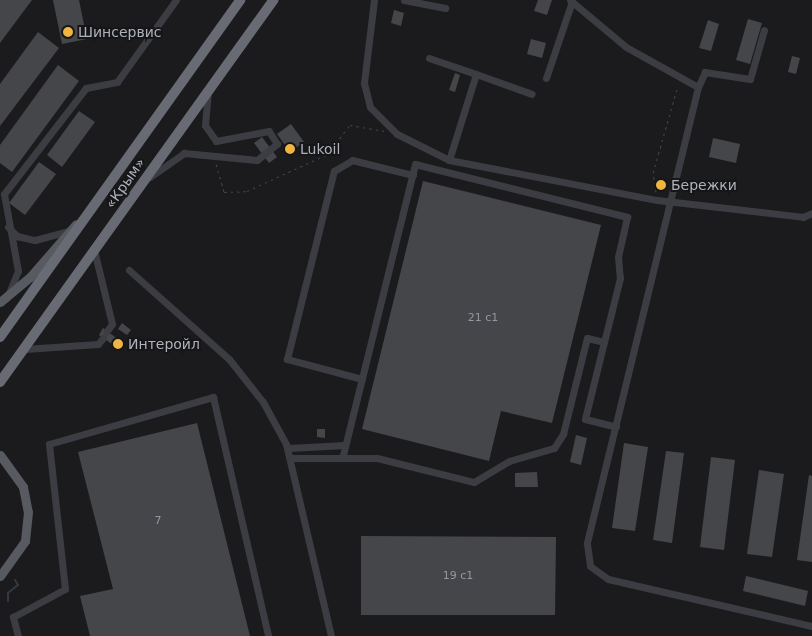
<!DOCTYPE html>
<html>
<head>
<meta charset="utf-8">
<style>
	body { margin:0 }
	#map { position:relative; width:812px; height:636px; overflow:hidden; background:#1b1b1d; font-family:"DejaVu Sans",sans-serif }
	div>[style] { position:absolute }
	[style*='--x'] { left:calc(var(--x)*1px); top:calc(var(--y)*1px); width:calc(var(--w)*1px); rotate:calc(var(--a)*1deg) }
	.stream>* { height:2px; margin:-1px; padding:0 1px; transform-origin:1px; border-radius:1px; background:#313a41 }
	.building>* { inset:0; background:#45464a }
	.path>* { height:1px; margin-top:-0.5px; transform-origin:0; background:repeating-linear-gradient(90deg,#424449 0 2.5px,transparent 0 6.5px) }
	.minor>* { height:7px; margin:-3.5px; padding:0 3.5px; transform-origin:3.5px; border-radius:3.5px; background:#3c3d42 }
	.major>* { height:9px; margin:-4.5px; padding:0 4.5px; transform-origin:4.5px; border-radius:4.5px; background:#585a61 }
	.highway>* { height:10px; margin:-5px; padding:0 5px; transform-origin:5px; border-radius:5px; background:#686b73 }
	.dots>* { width:14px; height:14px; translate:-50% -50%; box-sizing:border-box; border:2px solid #161618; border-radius:50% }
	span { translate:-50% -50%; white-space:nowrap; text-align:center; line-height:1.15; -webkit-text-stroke:4px #161618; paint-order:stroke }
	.number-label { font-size:11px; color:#9497a0 }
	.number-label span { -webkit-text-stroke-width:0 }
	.poi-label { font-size:14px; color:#aeb2bc }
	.left { translate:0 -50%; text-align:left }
	.street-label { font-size:14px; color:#aeb2bc }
</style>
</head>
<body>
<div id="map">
	<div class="stream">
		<i style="--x:8;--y:601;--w:8;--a:-90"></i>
		<i style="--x:8;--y:593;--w:13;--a:-39"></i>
		<i style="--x:18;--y:585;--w:6;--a:-121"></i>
	</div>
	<div class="building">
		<i style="clip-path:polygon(0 0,32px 0,0 43px)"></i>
		<i style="clip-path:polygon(53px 0,79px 0,87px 39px,62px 44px)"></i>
		<i style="clip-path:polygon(538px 0,552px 0,547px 15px,534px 11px)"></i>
		<i style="clip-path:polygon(394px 10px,404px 13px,401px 26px,391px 23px)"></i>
		<i style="clip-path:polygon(748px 19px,762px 23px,750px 64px,736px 60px)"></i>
		<i style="clip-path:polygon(708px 20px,719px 24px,711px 51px,699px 48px)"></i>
		<i style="clip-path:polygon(38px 32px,59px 48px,0 126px,0 84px)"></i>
		<i style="clip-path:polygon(531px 39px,546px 43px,542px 58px,527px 54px)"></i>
		<i style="clip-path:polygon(792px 56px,800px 58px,796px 74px,788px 72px)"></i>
		<i style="clip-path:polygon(58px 65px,79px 81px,12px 172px,0 163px,0 145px)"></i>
		<i style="clip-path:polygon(455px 73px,460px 75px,455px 92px,449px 90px)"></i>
		<i style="clip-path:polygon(79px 111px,95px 122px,62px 167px,47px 155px)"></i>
		<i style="clip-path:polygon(291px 124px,304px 142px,290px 152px,277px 134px)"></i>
		<i style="clip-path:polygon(262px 137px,277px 157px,269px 163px,254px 143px)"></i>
		<i style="clip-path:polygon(713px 138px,740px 144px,736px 163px,709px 157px)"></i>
		<i style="clip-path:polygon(39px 162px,56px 174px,25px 215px,9px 203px)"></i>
		<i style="clip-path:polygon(423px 181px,601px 225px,552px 423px,501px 411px,489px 461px,362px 429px)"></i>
		<i style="clip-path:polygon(122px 323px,131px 330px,127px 335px,118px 329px)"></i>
		<i style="clip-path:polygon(103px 328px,123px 343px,119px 349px,99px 335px)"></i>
		<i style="clip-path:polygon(197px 423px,250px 636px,90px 636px,80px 596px,113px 589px,78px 452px)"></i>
		<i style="clip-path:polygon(317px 429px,325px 429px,325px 438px,317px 437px)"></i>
		<i style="clip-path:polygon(576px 435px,587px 438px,581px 465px,570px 462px)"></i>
		<i style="clip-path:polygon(624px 443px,648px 447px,635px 531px,612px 528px)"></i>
		<i style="clip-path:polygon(666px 451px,684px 453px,672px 543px,653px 540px)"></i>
		<i style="clip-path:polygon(711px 457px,735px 460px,724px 550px,700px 547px)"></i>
		<i style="clip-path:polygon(759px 470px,784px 474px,772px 557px,747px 554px)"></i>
		<i style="clip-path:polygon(537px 472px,538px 487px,515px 487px,515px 473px)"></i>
		<i style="clip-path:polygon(809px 475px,812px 476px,812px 562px,797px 560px)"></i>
		<i style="clip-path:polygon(361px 536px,556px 537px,555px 615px,361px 615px)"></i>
		<i style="clip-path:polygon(746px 576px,808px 591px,805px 606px,743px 591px)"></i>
	</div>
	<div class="path">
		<i style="--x:216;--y:164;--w:29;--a:74"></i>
		<i style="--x:224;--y:192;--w:23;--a:-2"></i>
		<i style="--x:247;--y:191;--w:89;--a:-24.6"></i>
		<i style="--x:328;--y:154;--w:36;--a:-53"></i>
		<i style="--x:350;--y:125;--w:35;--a:10"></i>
		<i style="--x:656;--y:192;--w:19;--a:-99"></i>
		<i style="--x:653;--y:173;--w:91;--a:-74.1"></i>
	</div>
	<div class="minor">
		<i style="--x:374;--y:0;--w:84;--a:96.9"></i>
		<i style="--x:364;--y:83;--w:25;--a:76"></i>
		<i style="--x:370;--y:107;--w:38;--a:45"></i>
		<i style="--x:397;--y:134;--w:58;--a:26.6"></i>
		<i style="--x:449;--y:160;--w:212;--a:10.9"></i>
		<i style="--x:657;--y:200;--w:147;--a:6.6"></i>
		<i style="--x:803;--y:217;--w:10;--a:-24"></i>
		<i style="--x:404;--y:0;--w:42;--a:11"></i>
		<i style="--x:570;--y:0;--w:73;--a:40"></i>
		<i style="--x:626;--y:47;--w:82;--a:29.1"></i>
		<i style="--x:764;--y:30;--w:51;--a:105.9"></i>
		<i style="--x:750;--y:79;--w:46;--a:-171.2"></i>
		<i style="--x:705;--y:72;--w:17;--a:115"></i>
		<i style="--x:698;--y:87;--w:470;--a:103.7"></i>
		<i style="--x:587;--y:544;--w:22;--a:82"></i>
		<i style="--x:590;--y:566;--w:22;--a:36"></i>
		<i style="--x:608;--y:579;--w:209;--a:13"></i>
		<i style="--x:429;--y:58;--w:50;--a:18.8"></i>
		<i style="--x:476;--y:74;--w:90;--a:107.4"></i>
		<i style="--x:476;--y:74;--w:59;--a:19.7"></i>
		<i style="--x:546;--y:78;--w:81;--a:-71.3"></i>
		<i style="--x:150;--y:177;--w:42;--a:-35.2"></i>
		<i style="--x:184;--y:153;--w:73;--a:5.5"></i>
		<i style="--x:257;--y:160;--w:26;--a:-39"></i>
		<i style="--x:277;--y:144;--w:15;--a:-122"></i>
		<i style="--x:269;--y:131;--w:54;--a:169.3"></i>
		<i style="--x:216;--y:141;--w:19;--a:-125"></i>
		<i style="--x:205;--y:125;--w:32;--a:-85"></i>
		<i style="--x:8;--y:227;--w:13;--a:45"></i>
		<i style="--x:17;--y:236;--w:18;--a:13"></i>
		<i style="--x:35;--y:240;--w:35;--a:-15"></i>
		<i style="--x:94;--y:250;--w:76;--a:76.3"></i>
		<i style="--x:112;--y:324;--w:9;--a:126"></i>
		<i style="--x:129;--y:270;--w:134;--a:41.7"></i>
		<i style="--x:229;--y:359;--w:55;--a:51.7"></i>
		<i style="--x:263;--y:402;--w:48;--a:61.3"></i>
		<i style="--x:286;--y:444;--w:197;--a:76.8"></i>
		<i style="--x:9;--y:293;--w:24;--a:-68"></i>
		<i style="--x:18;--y:271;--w:78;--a:-100.3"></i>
		<i style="--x:4;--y:194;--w:134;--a:-52.3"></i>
		<i style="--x:86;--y:88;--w:32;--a:-11"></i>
		<i style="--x:117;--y:82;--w:101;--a:-54.3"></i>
		<i style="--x:25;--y:349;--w:73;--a:-3.9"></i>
		<i style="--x:98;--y:344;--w:8;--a:-50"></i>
		<i style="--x:362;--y:379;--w:78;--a:-165.1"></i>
		<i style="--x:287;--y:359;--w:194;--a:-76"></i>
		<i style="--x:334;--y:171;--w:21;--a:-31"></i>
		<i style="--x:352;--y:160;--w:63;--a:13.8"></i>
		<i style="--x:288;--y:448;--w:57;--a:-3"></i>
		<i style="--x:343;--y:455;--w:300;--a:-76.1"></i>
		<i style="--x:415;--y:164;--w:219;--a:14"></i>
		<i style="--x:627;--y:217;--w:41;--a:102.7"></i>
		<i style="--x:618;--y:257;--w:21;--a:85"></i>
		<i style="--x:620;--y:278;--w:66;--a:104"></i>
		<i style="--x:291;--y:458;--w:86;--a:0"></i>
		<i style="--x:377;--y:458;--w:100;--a:13.9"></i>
		<i style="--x:474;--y:482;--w:41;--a:-31"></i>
		<i style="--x:509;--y:461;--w:47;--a:-16.1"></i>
		<i style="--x:554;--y:448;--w:17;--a:-57"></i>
		<i style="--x:563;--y:434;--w:99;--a:-76"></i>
		<i style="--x:587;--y:338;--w:17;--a:13"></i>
		<i style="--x:604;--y:342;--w:79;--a:103.9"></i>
		<i style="--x:585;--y:419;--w:32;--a:14"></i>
		<i style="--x:18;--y:636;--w:20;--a:-105"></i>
		<i style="--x:13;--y:617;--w:59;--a:-28.3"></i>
		<i style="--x:65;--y:589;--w:146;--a:-96.3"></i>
		<i style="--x:49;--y:444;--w:171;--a:-16"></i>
		<i style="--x:213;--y:397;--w:245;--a:77"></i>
	</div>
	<div class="major">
		<i style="--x:0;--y:302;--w:39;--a:-40"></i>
		<i style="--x:30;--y:277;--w:70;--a:-49"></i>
		<i style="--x:0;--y:455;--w:39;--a:54"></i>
		<i style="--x:23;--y:487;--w:25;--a:79"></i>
		<i style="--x:28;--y:512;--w:29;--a:96"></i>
		<i style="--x:25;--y:541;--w:43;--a:125.5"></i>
	</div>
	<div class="highway">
		<i style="--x:0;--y:337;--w:414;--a:-54.5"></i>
		<i style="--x:0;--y:382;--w:470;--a:-54.4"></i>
	</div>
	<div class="dots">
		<i style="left:68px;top:32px;background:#eeb542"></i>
		<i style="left:290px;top:149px;background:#eeb542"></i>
		<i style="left:661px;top:185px;background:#eeb542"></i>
		<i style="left:118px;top:344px;background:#eeb542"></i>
	</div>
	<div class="number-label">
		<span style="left:483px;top:318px">21 с1</span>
		<span style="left:158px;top:521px">7</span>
		<span style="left:458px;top:576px">19 с1</span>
	</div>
	<div class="poi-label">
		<span class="left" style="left:78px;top:32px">Шинсервис</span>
		<span class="left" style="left:300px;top:149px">Lukoil</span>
		<span class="left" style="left:671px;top:185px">Бережки</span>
		<span class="left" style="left:128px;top:344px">Интеройл</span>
	</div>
	<div class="street-label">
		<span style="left:125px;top:183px;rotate:-55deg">«Крым»</span>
	</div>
</div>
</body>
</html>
